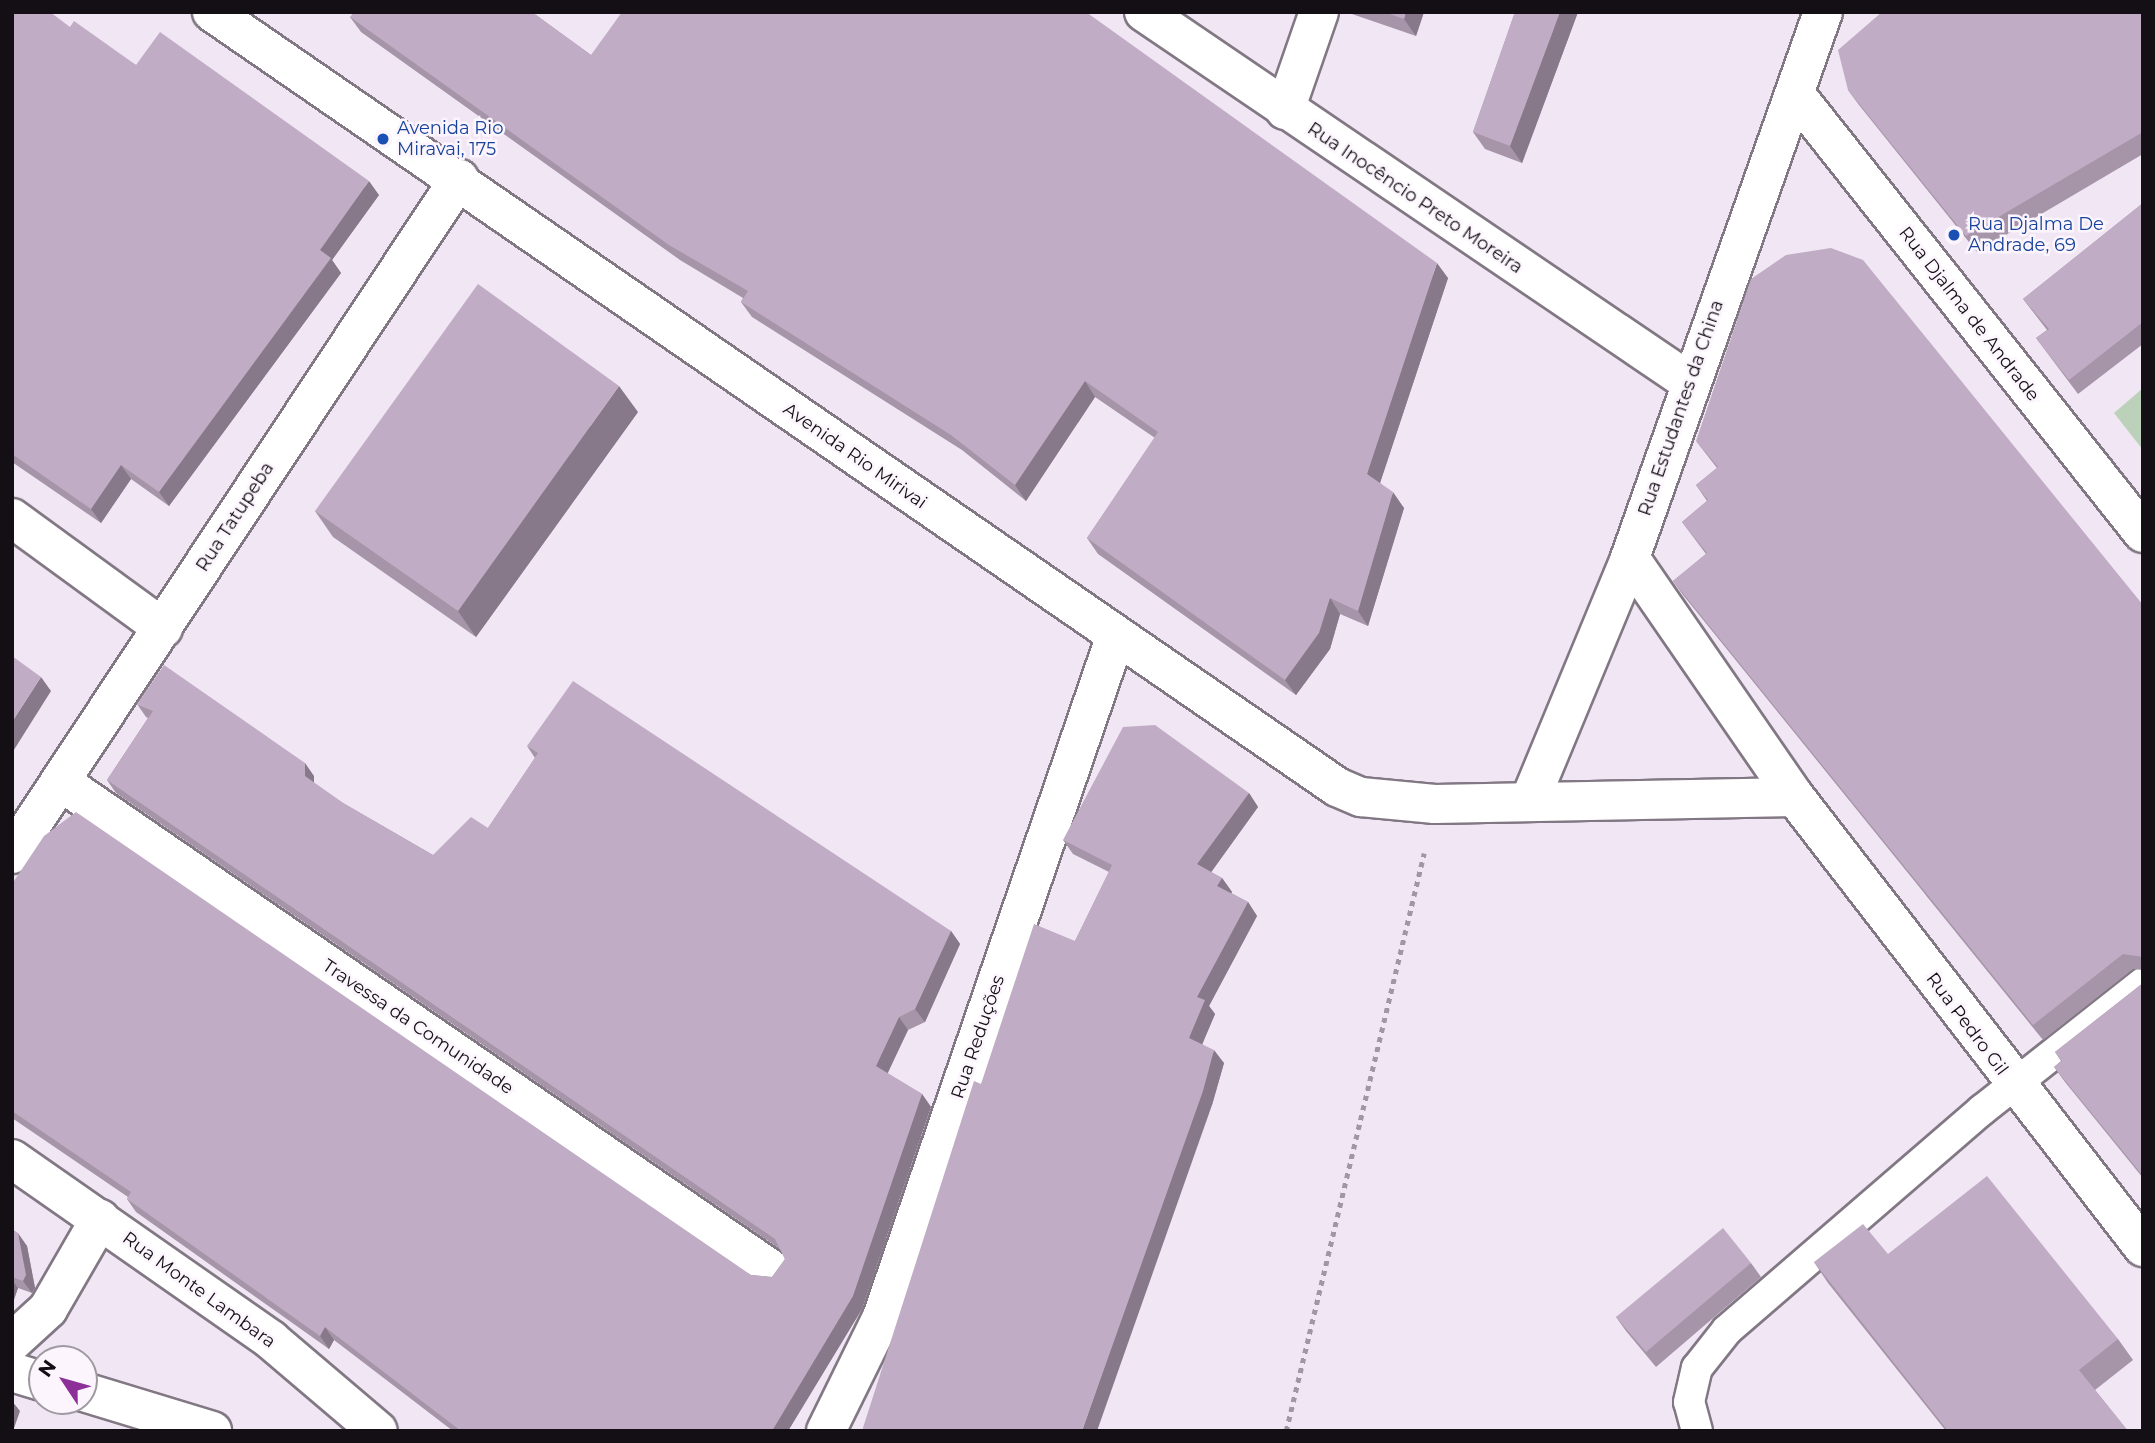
<!DOCTYPE html>
<html>
<head>
<meta charset="utf-8">
<style>
	body { margin:0 }
	#map { position:relative; width:2155px; height:1443px; overflow:hidden; background:#f1e6f4; font-family:Montserrat,sans-serif }
	div>[style] { position:absolute }
	[style*='--x'] { left:calc(var(--x)*1px); top:calc(var(--y)*1px); width:calc(var(--w)*1px); rotate:calc(var(--a)*1deg) }
	.green>* { inset:0; background:#bbd1b9 }
	.path>* { height:4.5px; margin-top:-2.25px; transform-origin:0; background:repeating-linear-gradient(90deg,#9f97a2 0 5px,transparent 0 10px) }
	.roads { filter:drop-shadow(2px 0 #827884) drop-shadow(-2px 0 #827884) drop-shadow(0 2px #827884) drop-shadow(0 -2px #827884) }
	.lane>* { height:30px; margin:-15px; padding:0 15px; transform-origin:15px; border-radius:15px; background:#fff }
	.street>* { height:38px; margin:-19px; padding:0 19px; transform-origin:19px; border-radius:19px; background:#fff }
	.secondary>* { height:38px; margin:-19px; padding:0 19px; transform-origin:19px; border-radius:19px; background:#fff }
	.wall>* { inset:0; background:#a694a9 }
	.shaded-wall>* { inset:0; background:#87788a }
	.building>* { inset:0; background:#c1acc5 }
	.dots>* { width:19px; height:19px; translate:-50% -50%; box-sizing:border-box; border:4px solid #fcf5fd; border-radius:50% }
	span { translate:-50% -50%; white-space:nowrap; text-align:center; line-height:1.15; -webkit-text-stroke:5px #fcf5fd; paint-order:stroke }
	.transit-label { font-size:18px; color:#164399 }
	.left { translate:0 -50%; text-align:left }
	.street-label { font-size:18px; color:#130f14 }
	.frame { position:absolute; inset:0; border:14px solid #130f14; pointer-events:none }
	.north { position:absolute; left:28px; top:1345px; width:70px; height:70px; box-sizing:border-box; background:#fcf5fd; border:2px solid #9f99a0; border-radius:50%; rotate:306deg; font-size:19px; font-weight:700; line-height:28px; text-align:center; color:#130f14 }
	.north::after { content:''; display:block; margin:auto; width:24px; height:32px; background:#8d2f99; clip-path:polygon(50% 0,100% 100%,50% 72%,0 100%) }
</style>
</head>
<body>
<div id="map">
	<div class="green">
		<i style="clip-path:polygon(2143px 388px,2143px 450px,2114px 413px)"></i>
	</div>
	<div class="path">
		<i style="--x:1286;--y:1431;--w:594;--a:-76.57"></i>
	</div>
	<div class="roads">
		<div class="lane">
			<i style="--x:1697;--y:1431;--w:30;--a:-105"></i>
			<i style="--x:1689;--y:1402;--w:35;--a:-77"></i>
			<i style="--x:1697;--y:1368;--w:48;--a:-51.7"></i>
			<i style="--x:1727;--y:1330;--w:337;--a:-40.8"></i>
			<i style="--x:1982;--y:1110;--w:205;--a:-38.3"></i>
		</div>
		<div class="street">
			<i style="--x:1144;--y:12;--w:657;--a:34.15"></i>
			<i style="--x:1795;--y:94;--w:560;--a:51.6"></i>
			<i style="--x:1285;--y:110;--w:104;--a:-70.9"></i>
			<i style="--x:12;--y:518;--w:187;--a:36.1"></i>
			<i style="--x:1630;--y:558;--w:290;--a:55.4"></i>
			<i style="--x:64;--y:784;--w:859;--a:34.47"></i>
			<i style="--x:1530;--y:800;--w:262;--a:-67.5"></i>
			<i style="--x:1630;--y:558;--w:579;--a:-70.53"></i>
			<i style="--x:12;--y:854;--w:810;--a:-56.49"></i>
			<i style="--x:12;--y:1159;--w:316;--a:34.9"></i>
			<i style="--x:271;--y:1340;--w:140;--a:40.4"></i>
			<i style="--x:12;--y:1342;--w:49;--a:-42.5"></i>
			<i style="--x:48;--y:1309;--w:104;--a:-60"></i>
			<i style="--x:12;--y:1372;--w:31;--a:17"></i>
			<i style="--x:84;--y:1392;--w:134;--a:16.9"></i>
			<i style="--x:826;--y:1431;--w:127;--a:-63.8"></i>
			<i style="--x:882;--y:1317;--w:718;--a:-71.06"></i>
		</div>
		<div class="secondary">
			<i style="--x:212;--y:12;--w:1366;--a:34.56"></i>
			<i style="--x:1337;--y:787;--w:26;--a:23"></i>
			<i style="--x:1361;--y:797;--w:74;--a:5.4"></i>
			<i style="--x:1435;--y:804;--w:360;--a:-1.1"></i>
			<i style="--x:1795;--y:797;--w:569;--a:52.28"></i>
		</div>
	</div>
	<div class="wall">
		<i style="clip-path:polygon(12px 12px,70px 27px,136px 65px,379px 195px,332px 260px,341px 273px,169px 506px,131px 479px,101px 523px,12px 462px)"></i>
		<i style="clip-path:polygon(1351px 12px,1424px 12px,1416px 36px,1352px 14px)"></i>
		<i style="clip-path:polygon(1515px 12px,1578px 12px,1522px 163px,1485px 149px,1473px 132px)"></i>
		<i style="clip-path:polygon(2143px 12px,2143px 154px,1977px 252px,1859px 105px,1848px 90px)"></i>
		<i style="clip-path:polygon(536px 15px,591px 55px,1448px 278px,1380px 483px,1404px 508px,1368px 626px,1340px 614px,1330px 649px,1296px 695px,1098px 554px,1087px 538px,1155px 438px,1095px 397px,1026px 501px,962px 450px,752px 317px,741px 302px,743px 298px,680px 260px,361px 32px,350px 17px)"></i>
		<i style="clip-path:polygon(2143px 203px,2143px 344px,2078px 394px,2036px 338px,2047px 330px,2023px 299px)"></i>
		<i style="clip-path:polygon(638px 412px,476px 637px,333px 537px,315px 511px)"></i>
		<i style="clip-path:polygon(1696px 441px,2143px 605px,2143px 970px,2133px 969px,2043px 1040px,1683px 595px,1673px 581px,1706px 554px,1682px 522px,1707px 501px,1696px 485px,1717px 468px)"></i>
		<i style="clip-path:polygon(137px 704px,314px 776px,314px 783px,343px 803px,433px 855px,488px 828px,535px 758px,527px 746px,951px 931px,960px 944px,925px 1022px,908px 1030px,887px 1073px,922px 1094px,931px 1107px,862px 1309px,788px 1431px,453px 1431px,334px 1340px,329px 1349px,174px 1239px,136px 1212px,127px 1199px,128px 1197px,12px 1118px,12px 884px,751px 1275px,772px 1277px,785px 1259px,780px 1249px,116px 793px,107px 780px,148px 718px,146px 717px)"></i>
		<i style="clip-path:polygon(1249px 793px,1258px 807px,1211px 872px,1222px 878px,1232px 892px,1231px 893px,1248px 902px,1257px 916px,1209px 1006px,1215px 1014px,1202px 1044px,1224px 1063px,1212px 1105px,981px 1084px,1075px 941px,1109px 872px,1073px 854px,1063px 840px)"></i>
		<i style="clip-path:polygon(2143px 983px,2143px 1178px,2065px 1082px,2054px 1067px,2061px 1061px,2055px 1052px)"></i>
		<i style="clip-path:polygon(12px 1229px,27px 1246px,35px 1288px,32px 1293px,18px 1288px,12px 1305px)"></i>
		<i style="clip-path:polygon(1888px 1254px,2118px 1339px,2133px 1360px,2095px 1390px,2128px 1431px,1946px 1431px,1828px 1283px,1814px 1262px)"></i>
		<i style="clip-path:polygon(1751px 1263px,1761px 1277px,1656px 1367px,1626px 1331px,1616px 1317px)"></i>
	</div>
	<div class="shaded-wall">
		<i style="clip-path:polygon(1406px 12px,1424px 12px,1416px 36px,1404px 19px)"></i>
		<i style="clip-path:polygon(1560px 12px,1578px 12px,1522px 163px,1510px 146px)"></i>
		<i style="clip-path:polygon(369px 181px,379px 195px,332px 260px,341px 273px,169px 506px,159px 492px,320px 250px)"></i>
		<i style="clip-path:polygon(1437px 263px,1448px 278px,1378px 489px,1367px 474px)"></i>
		<i style="clip-path:polygon(1085px 381px,1095px 397px,1026px 501px,1015px 485px)"></i>
		<i style="clip-path:polygon(619px 386px,638px 412px,476px 637px,458px 611px)"></i>
		<i style="clip-path:polygon(121px 465px,131px 479px,101px 523px,91px 509px)"></i>
		<i style="clip-path:polygon(1393px 492px,1404px 508px,1368px 626px,1358px 611px)"></i>
		<i style="clip-path:polygon(1330px 598px,1340px 614px,1330px 649px,1296px 695px,1285px 680px)"></i>
		<i style="clip-path:polygon(41px 677px,51px 691px,12px 753px,12px 722px)"></i>
		<i style="clip-path:polygon(305px 763px,314px 776px,314px 789px,305px 776px)"></i>
		<i style="clip-path:polygon(1249px 793px,1258px 807px,1207px 878px,1197px 864px)"></i>
		<i style="clip-path:polygon(1222px 878px,1232px 892px,1227px 900px,1217px 886px)"></i>
		<i style="clip-path:polygon(1248px 902px,1257px 916px,1209px 1006px,1215px 1014px,1199px 1052px,1189px 1038px,1197px 997px)"></i>
		<i style="clip-path:polygon(951px 931px,960px 944px,925px 1022px,915px 1009px)"></i>
		<i style="clip-path:polygon(899px 1017px,908px 1030px,885px 1079px,876px 1066px)"></i>
		<i style="clip-path:polygon(1214px 1050px,1224px 1063px,1212px 1105px,1097px 1431px,1082px 1431px)"></i>
		<i style="clip-path:polygon(922px 1094px,931px 1107px,862px 1309px,788px 1431px,772px 1431px)"></i>
		<i style="clip-path:polygon(18px 1233px,27px 1246px,35px 1288px,32px 1293px,23px 1281px)"></i>
		<i style="clip-path:polygon(12px 1280px,18px 1288px,12px 1305px)"></i>
		<i style="clip-path:polygon(325px 1327px,334px 1340px,329px 1349px,320px 1336px)"></i>
		<i style="clip-path:polygon(12px 1401px,20px 1411px,13px 1431px,12px 1431px)"></i>
	</div>
	<div class="building">
		<i style="clip-path:polygon(12px 12px,50px 12px,70px 27px,74px 21px,136px 65px,160px 32px,369px 181px,320px 250px,331px 258px,159px 492px,121px 465px,91px 509px,12px 454px)"></i>
		<i style="clip-path:polygon(354px 12px,532px 12px,591px 55px,622px 12px,1086px 12px,1437px 263px,1367px 474px,1393px 492px,1358px 611px,1330px 598px,1319px 633px,1285px 680px,1087px 538px,1158px 432px,1085px 381px,1015px 485px,951px 435px,741px 302px,748px 291px,669px 245px,350px 17px)"></i>
		<i style="clip-path:polygon(1384px 12px,1406px 12px,1404px 19px)"></i>
		<i style="clip-path:polygon(1515px 12px,1560px 12px,1510px 146px,1473px 132px)"></i>
		<i style="clip-path:polygon(1882px 12px,2143px 12px,2143px 132px,1966px 236px,1848px 90px,1838px 50px)"></i>
		<i style="clip-path:polygon(2143px 203px,2143px 322px,2069px 380px,2036px 338px,2049px 329px,2023px 299px)"></i>
		<i style="clip-path:polygon(1831px 248px,1863px 260px,2143px 605px,2143px 957px,2123px 954px,2033px 1025px,1673px 581px,1707px 553px,1682px 522px,1708px 500px,1696px 485px,1718px 467px,1696px 441px,1751px 279px,1786px 255px)"></i>
		<i style="clip-path:polygon(478px 284px,619px 386px,458px 611px,315px 511px)"></i>
		<i style="clip-path:polygon(12px 656px,41px 677px,12px 722px)"></i>
		<i style="clip-path:polygon(164px 665px,305px 763px,305px 776px,343px 803px,433px 855px,471px 817px,488px 828px,538px 753px,527px 746px,573px 681px,951px 931px,915px 1009px,899px 1017px,876px 1066px,922px 1094px,853px 1296px,772px 1431px,461px 1431px,325px 1327px,320px 1336px,127px 1199px,131px 1192px,12px 1111px,12px 884px,44px 836px,76px 812px,751px 1275px,772px 1277px,785px 1259px,775px 1239px,107px 780px,153px 711px,137px 704px)"></i>
		<i style="clip-path:polygon(1155px 725px,1249px 793px,1197px 864px,1222px 878px,1217px 886px,1248px 902px,1197px 997px,1205px 1000px,1189px 1038px,1214px 1050px,1203px 1091px,1082px 1431px,862px 1431px,974px 1081px,981px 1084px,1034px 924px,1075px 941px,1112px 865px,1063px 840px,1123px 727px)"></i>
		<i style="clip-path:polygon(2143px 983px,2143px 1176px,2054px 1067px,2062px 1061px,2055px 1052px)"></i>
		<i style="clip-path:polygon(1987px 1176px,2118px 1339px,2079px 1370px,2128px 1431px,1948px 1431px,1814px 1262px,1863px 1224px,1888px 1254px)"></i>
		<i style="clip-path:polygon(1723px 1228px,1751px 1263px,1646px 1352px,1616px 1317px)"></i>
		<i style="clip-path:polygon(12px 1229px,18px 1233px,26px 1275px,23px 1281px,12px 1277px)"></i>
	</div>
	<div class="dots">
		<i style="left:383px;top:139px;background:#1a4fb4"></i>
		<i style="left:1954px;top:235px;background:#1a4fb4"></i>
	</div>
	<div class="transit-label">
		<span class="left" style="left:397px;top:139px">Avenida Rio<br>Miravai, 175</span>
		<span class="left" style="left:1968px;top:235px">Rua Djalma De<br>Andrade, 69</span>
	</div>
	<div class="street-label">
		<span style="left:1415px;top:198px;rotate:34deg">Rua Inocêncio Preto Moreira</span>
		<span style="left:1969px;top:314px;rotate:52deg">Rua Djalma de Andrade</span>
		<span style="left:1681px;top:408px;rotate:-71deg">Rua Estudantes da China</span>
		<span style="left:855px;top:456px;rotate:35deg">Avenida Rio Mirivai</span>
		<span style="left:235px;top:517px;rotate:-57deg">Rua Tatupeba</span>
		<span style="left:1967px;top:1024px;rotate:53deg">Rua Pedro Gil</span>
		<span style="left:418px;top:1027px;rotate:34deg">Travessa da Comunidade</span>
		<span style="left:978px;top:1037px;rotate:-71deg">Rua Reduções</span>
		<span style="left:199px;top:1290px;rotate:36deg">Rua Monte Lambara</span>
	</div>
	<div class="frame"></div>
	<div class="north">N</div>
</div>
</body>
</html>
